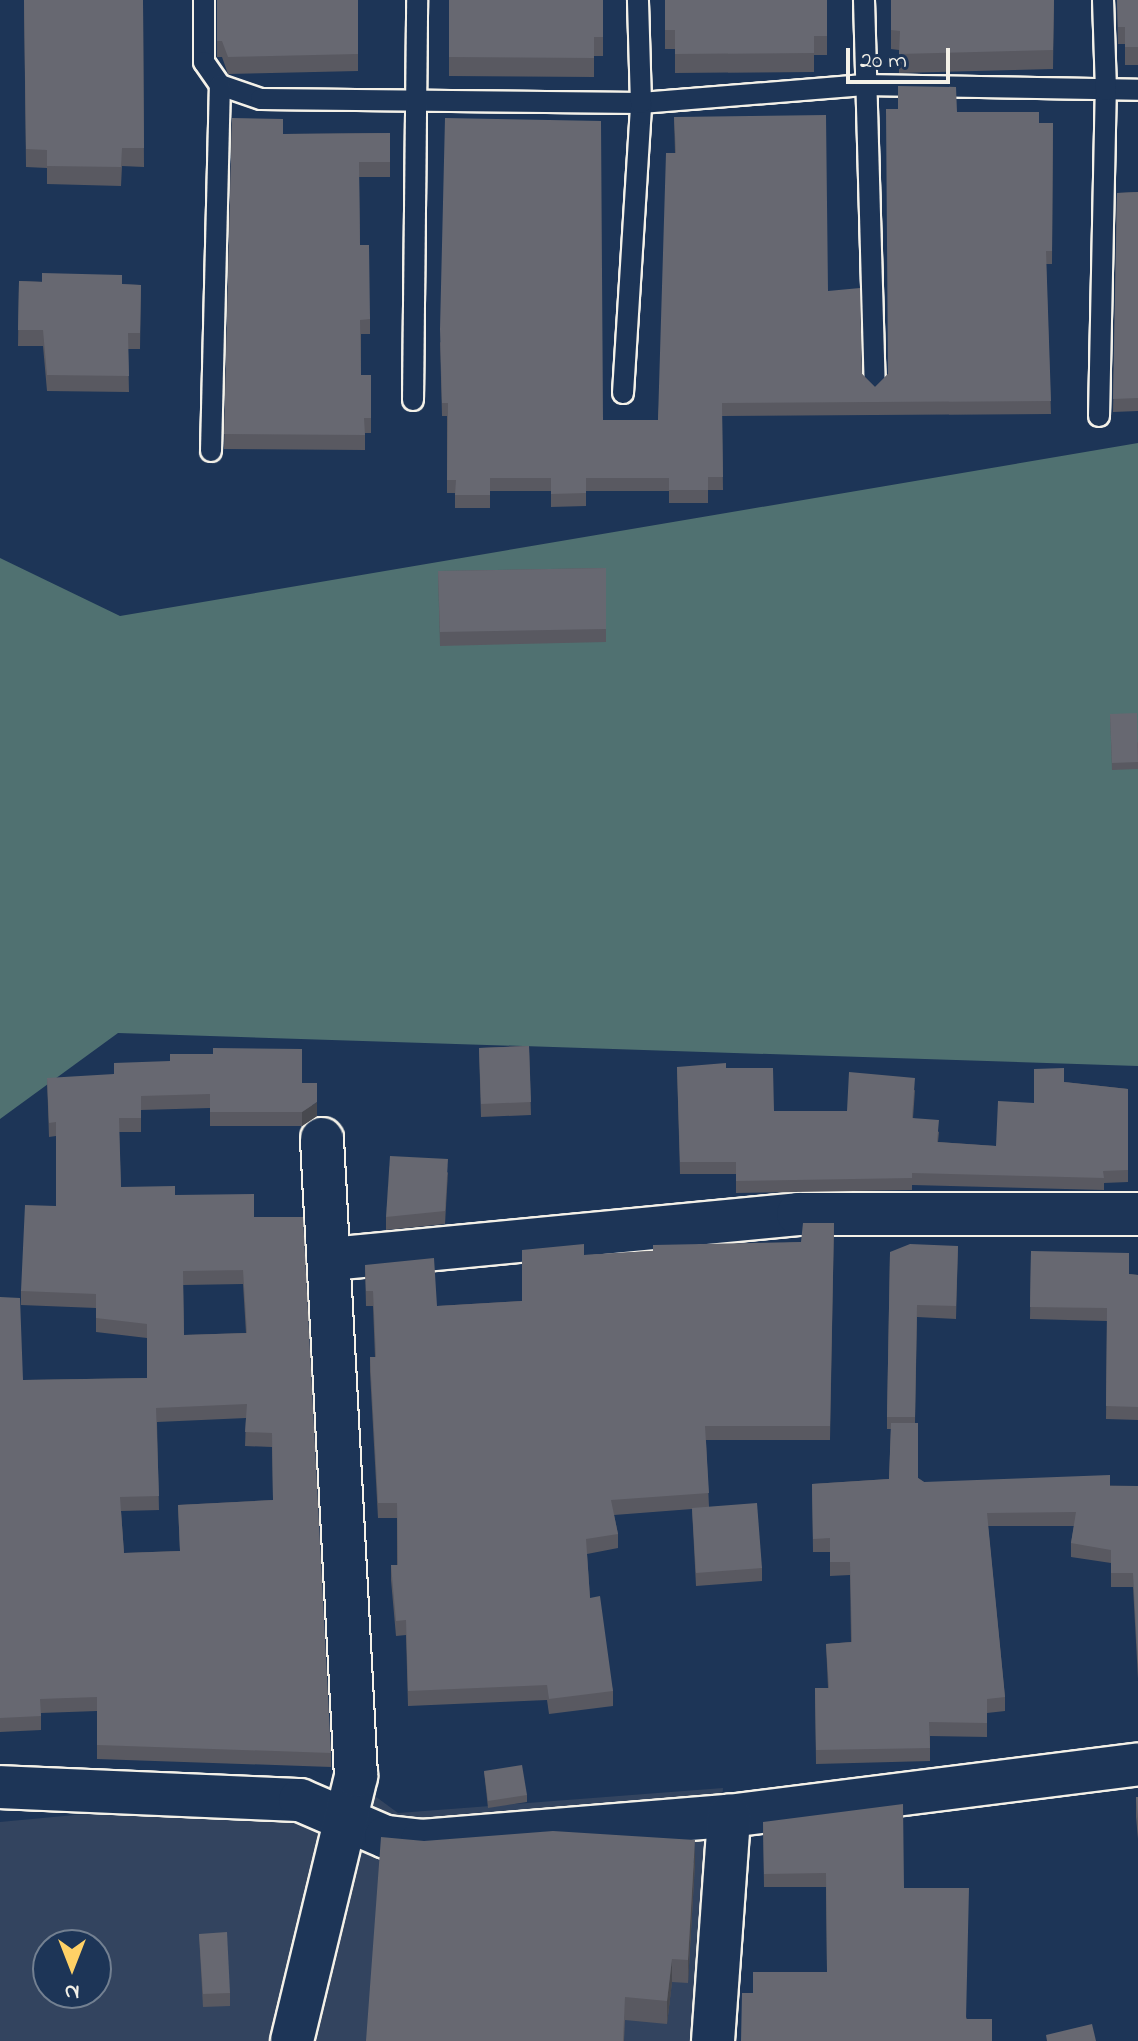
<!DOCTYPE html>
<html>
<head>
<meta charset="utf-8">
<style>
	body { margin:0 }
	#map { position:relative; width:1138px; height:2041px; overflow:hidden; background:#1d3557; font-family:"Indie Flower",sans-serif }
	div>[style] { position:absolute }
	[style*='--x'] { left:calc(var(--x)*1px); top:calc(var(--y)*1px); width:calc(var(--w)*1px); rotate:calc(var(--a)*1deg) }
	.built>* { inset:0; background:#33445f }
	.green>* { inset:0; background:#507171 }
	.roads { filter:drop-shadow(2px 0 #f4f1e8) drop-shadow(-2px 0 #f4f1e8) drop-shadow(0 2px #f4f1e8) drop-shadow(0 -2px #f4f1e8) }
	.lane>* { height:20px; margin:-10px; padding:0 10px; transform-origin:10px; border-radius:10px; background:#1d3557 }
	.street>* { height:42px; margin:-21px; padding:0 21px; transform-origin:21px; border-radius:21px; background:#1d3557 }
	.wall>* { inset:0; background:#595961 }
	.shaded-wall>* { inset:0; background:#48494f }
	.building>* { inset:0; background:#676871 }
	span { translate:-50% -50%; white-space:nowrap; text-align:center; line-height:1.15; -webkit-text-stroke:8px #1d3557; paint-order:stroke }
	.north { position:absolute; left:32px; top:1929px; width:80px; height:80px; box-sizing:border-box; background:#1d3557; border:2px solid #738091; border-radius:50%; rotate:180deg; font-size:22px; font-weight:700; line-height:32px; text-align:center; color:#f4f1e8 }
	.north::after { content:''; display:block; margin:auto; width:28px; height:36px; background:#ffd166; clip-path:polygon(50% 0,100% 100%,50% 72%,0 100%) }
	.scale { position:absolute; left:846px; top:48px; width:104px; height:36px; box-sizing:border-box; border:4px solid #f4f1e8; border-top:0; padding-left:10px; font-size:24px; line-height:28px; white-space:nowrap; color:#f4f1e8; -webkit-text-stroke:6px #1d3557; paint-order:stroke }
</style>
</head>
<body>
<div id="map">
	<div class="built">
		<i style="clip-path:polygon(evenodd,364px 1788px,398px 1813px,723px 1788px,707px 2041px,0 2041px,0 1822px,364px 1788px,48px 1945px,96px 1945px,96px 1993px,48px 1993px,48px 1945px)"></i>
	</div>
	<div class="green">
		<i style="clip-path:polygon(1138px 443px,1138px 1066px,118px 1033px,0 1119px,0 558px,120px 616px)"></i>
	</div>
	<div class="roads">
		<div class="lane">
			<i style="--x:204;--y:0;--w:62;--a:90"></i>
			<i style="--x:204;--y:62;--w:28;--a:55"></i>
			<i style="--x:220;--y:85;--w:43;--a:18.9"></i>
			<i style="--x:261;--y:99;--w:380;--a:0.6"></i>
			<i style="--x:641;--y:103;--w:224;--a:-4.6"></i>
			<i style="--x:864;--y:85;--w:274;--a:1"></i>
			<i style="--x:864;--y:0;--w:387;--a:88.4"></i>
			<i style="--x:623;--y:393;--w:291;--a:-86.4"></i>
			<i style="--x:641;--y:103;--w:103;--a:-91.7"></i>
			<i style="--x:413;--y:400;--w:400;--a:-89.4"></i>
			<i style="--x:1099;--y:416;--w:326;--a:-88.8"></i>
			<i style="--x:1106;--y:90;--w:90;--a:-91.9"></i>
			<i style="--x:211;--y:451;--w:366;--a:-88.6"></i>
		</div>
		<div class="street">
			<i style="--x:331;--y:1259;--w:469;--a:-5.5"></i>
			<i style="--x:798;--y:1214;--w:340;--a:0"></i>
			<i style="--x:0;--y:1787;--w:300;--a:2.5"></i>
			<i style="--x:300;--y:1800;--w:94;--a:23.3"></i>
			<i style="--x:386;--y:1837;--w:36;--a:6"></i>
			<i style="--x:422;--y:1841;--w:308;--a:-4.7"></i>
			<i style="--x:729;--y:1816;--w:412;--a:-7.2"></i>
			<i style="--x:292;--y:2041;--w:273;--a:-76.4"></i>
			<i style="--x:356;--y:1776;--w:638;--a:-93.06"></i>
			<i style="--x:713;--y:2041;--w:226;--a:-85.9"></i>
		</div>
	</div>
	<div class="wall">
		<i style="clip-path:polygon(24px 0,143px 0,144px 167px,122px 166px,121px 186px,47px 184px,47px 168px,26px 167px)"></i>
		<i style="clip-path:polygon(217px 0,358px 0,358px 71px,228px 74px,222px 57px,217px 57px)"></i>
		<i style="clip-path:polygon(449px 0,603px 0,603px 56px,594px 56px,594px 77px,449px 76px)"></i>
		<i style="clip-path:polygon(665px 0,827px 0,827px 55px,814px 55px,814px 72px,675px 73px,675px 49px,665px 49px)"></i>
		<i style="clip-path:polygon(891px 0,1054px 0,1053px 69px,899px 73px,899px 50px,891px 49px)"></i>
		<i style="clip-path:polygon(1117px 0,1138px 0,1138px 65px,1125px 65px,1125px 44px,1118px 44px)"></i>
		<i style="clip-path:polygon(957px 112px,1039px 123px,1053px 123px,1052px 264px,1046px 264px,1051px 414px,722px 416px,723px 490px,708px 490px,708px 503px,669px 503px,669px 491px,586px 491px,586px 506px,551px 507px,551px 491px,490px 491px,490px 508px,455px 508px,455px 493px,447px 493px,447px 416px,442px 416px,440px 342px,603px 420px,658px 420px,675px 153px,674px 117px,828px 291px,862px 374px,875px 387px,888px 374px)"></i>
		<i style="clip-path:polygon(232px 118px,283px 134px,390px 133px,390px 177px,359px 177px,360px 245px,370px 319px,370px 334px,361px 334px,361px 375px,371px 375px,371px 433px,365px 433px,365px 450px,224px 449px)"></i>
		<i style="clip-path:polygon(1138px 192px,1138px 411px,1113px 412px,1117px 193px)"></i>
		<i style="clip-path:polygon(19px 281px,141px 285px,140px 349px,128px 349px,129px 392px,47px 391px,43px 346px,18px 346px)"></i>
		<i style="clip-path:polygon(606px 568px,606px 642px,440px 646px,438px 571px)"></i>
		<i style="clip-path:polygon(1110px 714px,1138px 743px,1138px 769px,1112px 770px)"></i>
		<i style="clip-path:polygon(529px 1046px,531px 1115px,481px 1117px,479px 1048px)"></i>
		<i style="clip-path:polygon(677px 1067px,726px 1068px,774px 1111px,847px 1111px,915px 1090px,913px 1118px,939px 1132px,938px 1142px,996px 1146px,1034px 1103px,1064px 1082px,1128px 1089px,1128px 1182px,1104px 1183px,1104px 1190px,912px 1185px,912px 1190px,736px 1193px,736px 1174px,680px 1174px)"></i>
		<i style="clip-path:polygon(evenodd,47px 1078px,302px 1083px,317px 1116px,302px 1126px,210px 1126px,210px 1108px,141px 1110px,141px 1132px,119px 1132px,121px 1187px,175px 1195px,254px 1217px,331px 1753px,331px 1767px,97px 1759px,97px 1711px,41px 1713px,41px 1730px,0 1732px,0 1297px,23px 1380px,147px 1378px,147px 1338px,96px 1332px,96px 1308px,21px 1305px,21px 1291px,56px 1206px,56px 1136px,49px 1137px,47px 1078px,243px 1284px,246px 1333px,184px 1335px,183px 1285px,243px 1284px,47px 1078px,246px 1418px,245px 1446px,272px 1447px,273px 1500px,178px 1505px,180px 1551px,124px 1553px,121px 1511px,159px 1510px,157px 1422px,246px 1418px)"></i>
		<i style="clip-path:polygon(448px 1172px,445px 1224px,386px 1230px,386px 1217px)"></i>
		<i style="clip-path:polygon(834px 1223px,830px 1440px,706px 1440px,709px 1507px,762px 1568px,762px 1581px,696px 1586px,692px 1509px,614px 1515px,618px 1534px,618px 1548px,587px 1554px,590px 1598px,613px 1691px,613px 1706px,549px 1714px,547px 1700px,408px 1706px,406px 1635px,396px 1636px,391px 1580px,391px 1565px,397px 1565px,397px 1518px,378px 1518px,370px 1372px,370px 1357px,375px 1357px,373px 1306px,366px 1306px,365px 1265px,437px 1306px,522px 1301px,584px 1255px,801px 1242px)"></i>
		<i style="clip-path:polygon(958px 1246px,956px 1319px,917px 1317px,915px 1423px,918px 1478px,924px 1482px,1138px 1486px,1138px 1679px,1133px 1587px,1111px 1587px,1111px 1563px,1071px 1557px,1071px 1543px,1074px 1526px,988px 1526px,1005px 1697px,1005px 1711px,987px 1713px,987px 1737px,930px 1736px,930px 1761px,816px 1764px,815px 1688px,828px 1688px,826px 1644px,851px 1642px,850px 1575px,830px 1576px,830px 1552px,813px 1552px,812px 1484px,889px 1479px,891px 1429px,887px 1429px,887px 1417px,890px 1252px)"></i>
		<i style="clip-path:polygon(1031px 1251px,1129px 1274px,1138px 1275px,1138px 1420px,1106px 1419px,1107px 1321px,1030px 1319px)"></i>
		<i style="clip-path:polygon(484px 1771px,527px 1795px,527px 1802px,488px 1808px)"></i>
		<i style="clip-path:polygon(1136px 1797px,1138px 1797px,1138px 1839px,1136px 1817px)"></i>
		<i style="clip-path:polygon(763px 1822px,904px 1888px,967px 2019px,992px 2041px,753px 1993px,827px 1972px,826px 1887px,764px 1887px)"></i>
		<i style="clip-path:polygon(424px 1841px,695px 1863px,688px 1983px,672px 1982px,667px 2024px,625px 2020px,624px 2041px,366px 2041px)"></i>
		<i style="clip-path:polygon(199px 1934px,230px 1993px,230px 2006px,203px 2007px)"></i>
	</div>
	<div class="shaded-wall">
		<i style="clip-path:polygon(317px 1102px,317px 1116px,302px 1126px,302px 1112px)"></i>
		<i style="clip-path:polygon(695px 1840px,695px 1863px,688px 1983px,688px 1960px)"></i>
		<i style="clip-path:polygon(672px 1959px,672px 1982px,667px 2024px,667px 2001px)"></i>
	</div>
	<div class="building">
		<i style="clip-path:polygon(24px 0,143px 0,144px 148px,122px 148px,121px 167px,47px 166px,47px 150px,26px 149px)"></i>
		<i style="clip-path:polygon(217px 0,358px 0,358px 54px,228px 57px,222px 41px,217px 41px)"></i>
		<i style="clip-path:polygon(449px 0,603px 0,603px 37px,594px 37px,594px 58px,449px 57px)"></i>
		<i style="clip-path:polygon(665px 0,827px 0,827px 36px,814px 36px,814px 53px,675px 54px,675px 30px,665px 30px)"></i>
		<i style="clip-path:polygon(891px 0,1054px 0,1053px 50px,899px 54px,900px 31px,891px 30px)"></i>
		<i style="clip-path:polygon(1117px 0,1138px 0,1138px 47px,1125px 47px,1125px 27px,1118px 27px)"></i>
		<i style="clip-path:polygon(898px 86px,956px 87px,957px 112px,1039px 112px,1039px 123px,1053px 123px,1052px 251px,1046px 251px,1051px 401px,722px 403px,723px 477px,708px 477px,708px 490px,669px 490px,669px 478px,586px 478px,586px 493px,551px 494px,551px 478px,490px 478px,490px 495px,455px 495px,456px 480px,447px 480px,448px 403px,442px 403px,440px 329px,445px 118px,601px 121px,603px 420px,658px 420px,666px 153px,676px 153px,674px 117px,826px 115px,828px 291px,860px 288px,862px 374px,875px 387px,888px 374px,886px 109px,898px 109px)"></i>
		<i style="clip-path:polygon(232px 118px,283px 119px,283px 134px,390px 133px,390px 162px,359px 162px,360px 245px,369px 245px,370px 319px,360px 320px,361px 375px,371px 375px,371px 418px,364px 418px,365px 435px,224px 434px)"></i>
		<i style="clip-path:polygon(1138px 192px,1138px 398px,1113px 399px,1117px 193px)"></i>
		<i style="clip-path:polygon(42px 273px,122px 275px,122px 284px,141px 285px,140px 333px,128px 333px,129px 376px,47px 375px,43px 330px,18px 330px,19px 281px,42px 282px)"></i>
		<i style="clip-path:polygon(606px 568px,606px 629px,440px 632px,438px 571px)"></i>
		<i style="clip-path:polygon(1137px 713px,1138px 762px,1112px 763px,1110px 714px)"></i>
		<i style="clip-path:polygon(529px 1046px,531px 1102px,481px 1104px,479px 1048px)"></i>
		<i style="clip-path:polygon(evenodd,213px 1048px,302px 1049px,302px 1083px,317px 1083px,317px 1102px,302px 1112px,210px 1112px,210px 1094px,141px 1096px,141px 1118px,119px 1118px,121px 1187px,175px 1186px,175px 1195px,254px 1194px,254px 1217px,303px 1217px,331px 1753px,97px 1745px,97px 1697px,40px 1699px,41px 1716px,0 1718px,0 1297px,20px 1298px,23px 1380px,147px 1378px,147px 1324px,96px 1318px,96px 1294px,21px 1291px,25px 1205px,56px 1206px,56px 1122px,49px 1123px,47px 1078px,114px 1074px,114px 1063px,170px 1061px,170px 1054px,213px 1054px,213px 1048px,243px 1270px,247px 1333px,184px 1335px,183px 1271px,243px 1270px,213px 1048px,247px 1404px,245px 1432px,272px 1433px,273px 1500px,178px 1505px,180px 1551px,124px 1553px,120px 1497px,159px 1496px,156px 1408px,247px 1404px)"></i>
		<i style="clip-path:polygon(726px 1063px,726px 1068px,773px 1068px,774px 1111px,847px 1111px,849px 1072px,915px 1078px,912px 1118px,939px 1120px,937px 1142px,996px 1146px,998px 1101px,1034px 1103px,1034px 1069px,1064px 1068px,1064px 1082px,1128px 1089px,1128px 1170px,1103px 1171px,1104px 1178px,912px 1173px,912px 1178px,736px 1181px,736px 1162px,680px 1162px,677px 1067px)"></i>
		<i style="clip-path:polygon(390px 1156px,448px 1159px,445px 1211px,386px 1217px)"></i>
		<i style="clip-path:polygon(803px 1223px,834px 1223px,830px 1426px,705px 1426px,709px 1493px,611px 1500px,618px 1534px,586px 1539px,590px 1598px,600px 1596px,613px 1691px,549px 1699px,547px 1685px,408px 1691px,406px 1620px,396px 1621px,391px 1565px,398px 1565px,397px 1503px,378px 1503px,370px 1357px,376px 1357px,373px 1291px,366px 1291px,365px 1265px,434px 1258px,437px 1306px,522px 1301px,522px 1250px,584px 1244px,584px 1255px,653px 1251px,653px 1245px,801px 1242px)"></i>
		<i style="clip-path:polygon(910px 1244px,958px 1246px,956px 1306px,917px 1305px,915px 1417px,887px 1417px,890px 1252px)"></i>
		<i style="clip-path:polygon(1031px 1251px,1129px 1253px,1129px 1274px,1138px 1275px,1138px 1407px,1106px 1406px,1107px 1308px,1030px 1307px)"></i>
		<i style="clip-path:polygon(891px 1423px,918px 1423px,918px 1478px,924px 1482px,1110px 1475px,1110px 1486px,1138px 1486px,1138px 1665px,1133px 1573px,1111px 1573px,1111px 1550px,1071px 1543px,1076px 1512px,987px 1513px,1005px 1697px,987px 1699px,987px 1723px,929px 1722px,930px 1748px,816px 1750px,815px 1688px,829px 1688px,826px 1644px,852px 1642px,850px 1562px,830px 1562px,830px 1538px,813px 1539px,812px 1484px,889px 1479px)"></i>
		<i style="clip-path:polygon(757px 1503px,762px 1568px,696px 1573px,692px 1508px)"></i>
		<i style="clip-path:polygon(522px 1765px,527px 1795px,488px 1801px,484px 1771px)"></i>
		<i style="clip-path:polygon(1136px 1797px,1138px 1797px,1138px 1819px)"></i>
		<i style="clip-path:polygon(903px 1804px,904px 1888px,969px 1888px,966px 2019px,992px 2019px,992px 2041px,741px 2041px,742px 1993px,753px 1993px,753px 1972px,827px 1972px,826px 1873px,764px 1874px,763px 1822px)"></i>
		<i style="clip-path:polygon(553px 1831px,695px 1840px,688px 1960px,672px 1959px,667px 2001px,625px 1997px,623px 2041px,366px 2041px,381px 1837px,424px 1841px)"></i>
		<i style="clip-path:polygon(227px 1932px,230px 1993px,203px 1994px,199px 1934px)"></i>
		<i style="clip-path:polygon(1092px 2024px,1096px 2041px,1047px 2041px,1046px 2035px)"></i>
	</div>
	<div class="north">N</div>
	<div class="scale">20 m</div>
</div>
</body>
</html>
